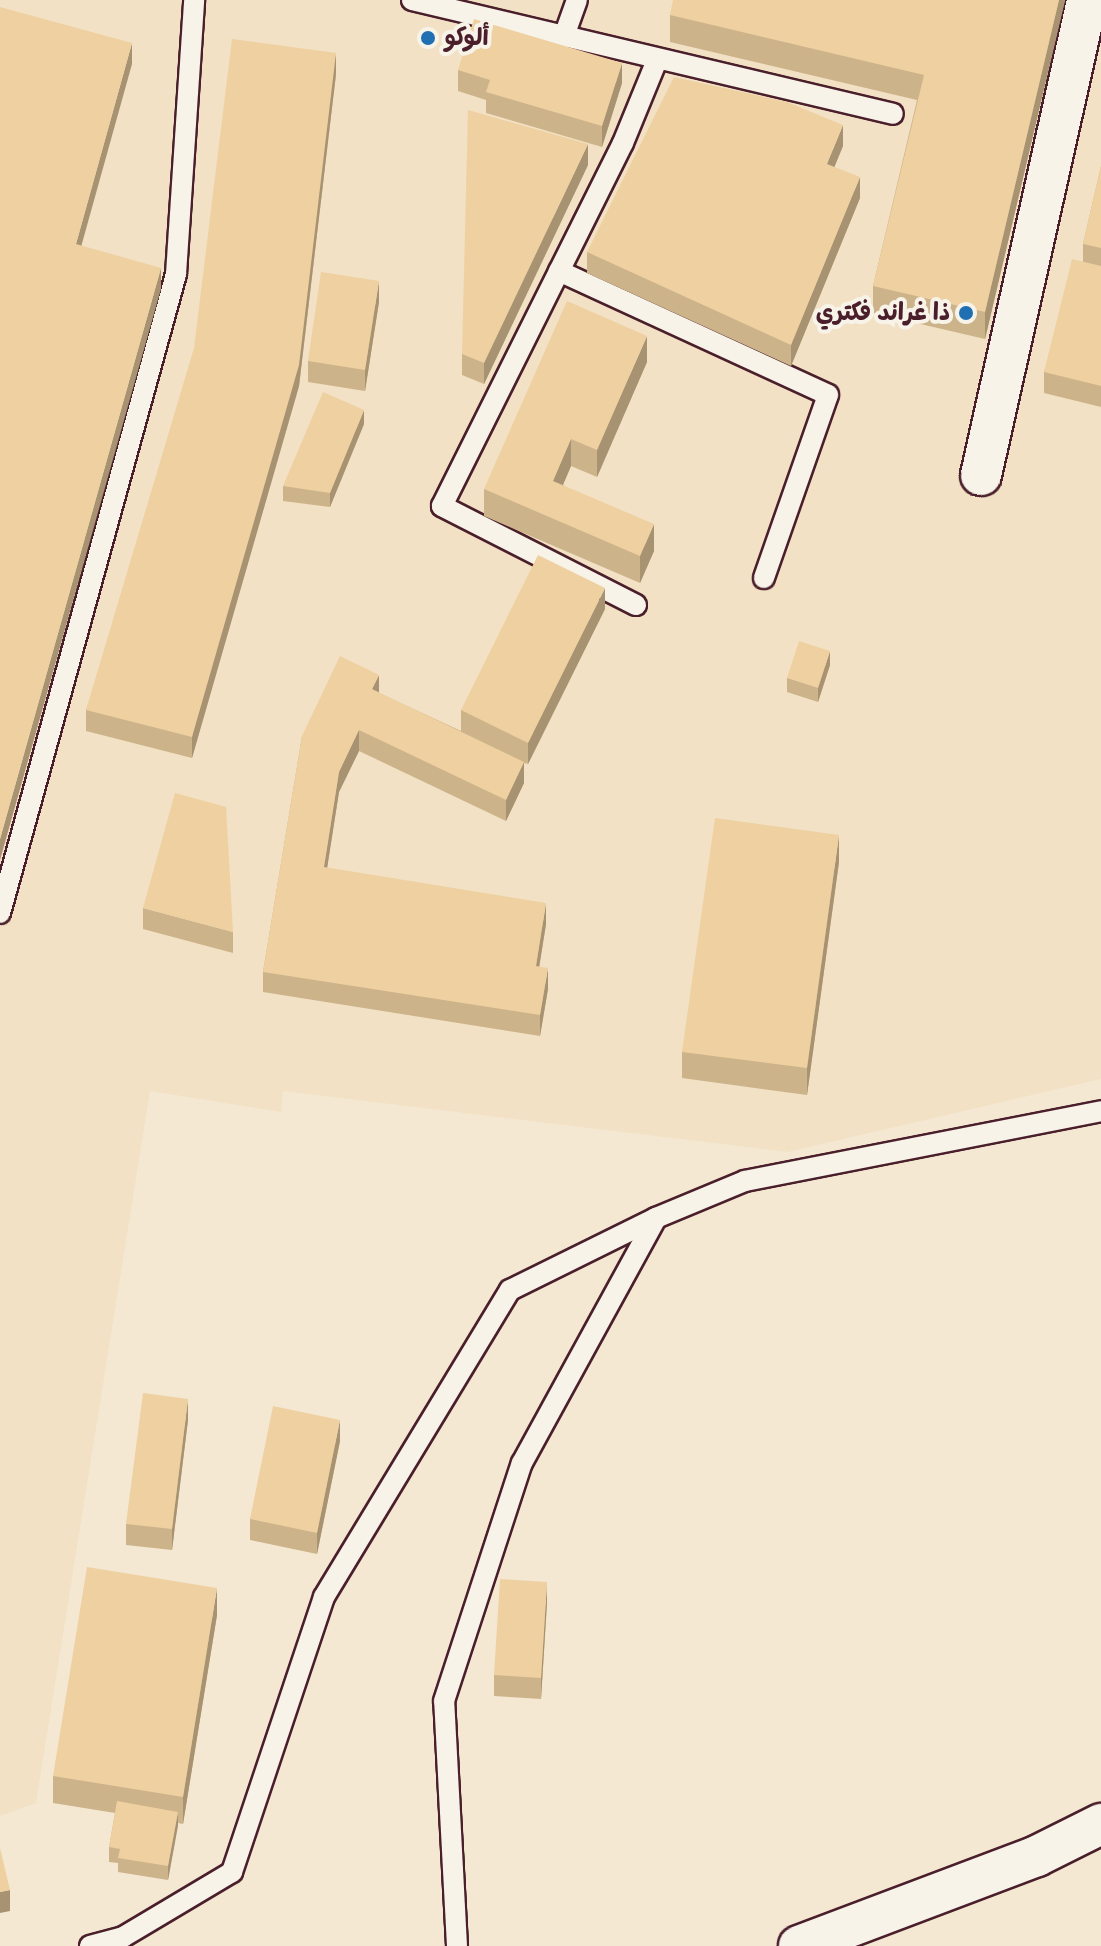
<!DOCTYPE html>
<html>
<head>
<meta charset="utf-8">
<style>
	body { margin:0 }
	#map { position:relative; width:1101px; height:1946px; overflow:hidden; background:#f4e8d3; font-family:Sriracha,"Playpen Sans Arabic",sans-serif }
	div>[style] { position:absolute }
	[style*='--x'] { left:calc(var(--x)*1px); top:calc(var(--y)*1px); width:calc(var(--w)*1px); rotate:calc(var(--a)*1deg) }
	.built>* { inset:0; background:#f2e1c4 }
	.roads { filter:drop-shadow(2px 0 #4a1f2b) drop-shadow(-2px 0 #4a1f2b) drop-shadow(0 2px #4a1f2b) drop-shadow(0 -2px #4a1f2b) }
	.service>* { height:20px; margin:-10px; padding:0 10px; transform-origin:10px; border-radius:10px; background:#f7f3e8 }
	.minor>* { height:40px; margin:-20px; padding:0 20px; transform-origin:20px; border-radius:20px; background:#f7f3e8 }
	.wall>* { inset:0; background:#cdb38a }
	.shaded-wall>* { inset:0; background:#a79271 }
	.building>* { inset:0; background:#eed0a1 }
	.dots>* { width:22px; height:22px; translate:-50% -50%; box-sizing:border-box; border:4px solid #f7f3e8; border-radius:50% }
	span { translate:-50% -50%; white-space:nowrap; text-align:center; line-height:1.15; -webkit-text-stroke:8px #f7f3e8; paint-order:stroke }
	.poi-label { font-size:24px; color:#4a1f2b; font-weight:700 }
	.left { translate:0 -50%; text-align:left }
	.right { translate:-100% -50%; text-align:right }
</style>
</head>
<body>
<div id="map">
	<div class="built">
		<i style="clip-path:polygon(0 0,1101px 0,1101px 1079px,788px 1152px,283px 1091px,281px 1112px,150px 1091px,36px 1803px,0 1816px)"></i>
	</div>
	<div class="roads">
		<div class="service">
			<i style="--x:412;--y:0;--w:494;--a:13.3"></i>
			<i style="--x:563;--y:39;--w:41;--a:-70.3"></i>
			<i style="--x:559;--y:271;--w:296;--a:24.7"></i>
			<i style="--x:828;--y:395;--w:194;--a:109.3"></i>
			<i style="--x:636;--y:605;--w:218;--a:-153"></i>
			<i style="--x:442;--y:506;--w:406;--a:-63.5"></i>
			<i style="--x:623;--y:143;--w:90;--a:-67.7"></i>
			<i style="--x:0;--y:913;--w:663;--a:-74.6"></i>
			<i style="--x:176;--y:274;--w:275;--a:-86.2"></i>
			<i style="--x:90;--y:1946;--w:34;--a:-15"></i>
			<i style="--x:123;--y:1937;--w:127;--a:-30.8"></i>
			<i style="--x:232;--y:1872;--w:290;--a:-71.5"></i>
			<i style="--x:324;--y:1597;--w:359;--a:-58.8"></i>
			<i style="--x:510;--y:1290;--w:163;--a:-26.3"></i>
			<i style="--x:656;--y:1218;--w:96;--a:-22.6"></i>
			<i style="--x:745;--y:1181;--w:363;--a:-11.1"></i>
			<i style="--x:457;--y:1946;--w:245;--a:-93"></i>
			<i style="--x:444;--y:1701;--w:250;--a:-71.9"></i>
			<i style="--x:522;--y:1463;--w:279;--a:-61.3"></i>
		</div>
		<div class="minor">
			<i style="--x:981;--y:475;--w:487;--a:-77.4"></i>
			<i style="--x:799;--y:1946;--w:254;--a:-20.7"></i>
			<i style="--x:1037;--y:1856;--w:72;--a:-26.6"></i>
		</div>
	</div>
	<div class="wall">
		<i style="clip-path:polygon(1065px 0,985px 339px,873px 313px,873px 286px,917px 100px,670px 42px,670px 15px)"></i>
		<i style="clip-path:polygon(458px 70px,622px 83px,602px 147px,486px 113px,486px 100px,458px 91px)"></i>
		<i style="clip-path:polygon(336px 74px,299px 386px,192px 758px,86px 731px,86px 710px)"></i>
		<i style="clip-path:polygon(843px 146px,834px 167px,860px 198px,791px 366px,587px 273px,587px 252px)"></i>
		<i style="clip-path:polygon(588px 165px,484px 384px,462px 375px,462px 354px)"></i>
		<i style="clip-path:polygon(1101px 166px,1101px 407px,1044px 393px,1044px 372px,1083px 261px,1083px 244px)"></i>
		<i style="clip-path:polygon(379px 302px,365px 391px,308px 382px,308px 361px)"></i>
		<i style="clip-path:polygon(647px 362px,597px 477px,571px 466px,563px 485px,654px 551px,640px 583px,484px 516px,484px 489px)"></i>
		<i style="clip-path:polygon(364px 424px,330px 507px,283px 501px,283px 486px)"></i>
		<i style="clip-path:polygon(605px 609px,528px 764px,524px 763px,524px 783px,506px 821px,359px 751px,339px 792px,327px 868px,546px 924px,539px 967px,548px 989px,540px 1036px,263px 992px,263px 972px,302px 736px,379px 693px,461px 731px,461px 710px)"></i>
		<i style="clip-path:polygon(830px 665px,818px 702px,787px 692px,787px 678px)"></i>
		<i style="clip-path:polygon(839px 862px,807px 1095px,682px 1078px,682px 1052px)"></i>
		<i style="clip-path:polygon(143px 908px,233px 932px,233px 953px,143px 929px)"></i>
		<i style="clip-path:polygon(188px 1420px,172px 1550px,126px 1545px,126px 1524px)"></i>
		<i style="clip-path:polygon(340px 1441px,317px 1554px,250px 1540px,250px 1519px)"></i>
		<i style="clip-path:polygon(547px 1603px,541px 1699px,494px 1696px,494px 1675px)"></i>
		<i style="clip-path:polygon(217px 1615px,183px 1824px,178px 1823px,168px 1880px,118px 1872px,118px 1863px,109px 1862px,109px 1847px,115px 1813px,53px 1803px,53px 1776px)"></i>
	</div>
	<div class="shaded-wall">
		<i style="clip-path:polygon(1059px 0,1065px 0,985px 339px,985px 312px)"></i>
		<i style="clip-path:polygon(132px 43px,132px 64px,76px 265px,76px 244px)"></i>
		<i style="clip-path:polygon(336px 53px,336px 74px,299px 386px,192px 758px,192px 737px)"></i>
		<i style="clip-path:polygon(622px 63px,622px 83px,602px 147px,602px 126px)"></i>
		<i style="clip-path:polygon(843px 125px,843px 146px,827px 185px,827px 164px)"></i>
		<i style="clip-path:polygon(588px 144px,588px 165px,484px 384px,484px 363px)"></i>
		<i style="clip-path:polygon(860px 177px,860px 198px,791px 366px,791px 345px)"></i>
		<i style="clip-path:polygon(161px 268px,161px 289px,0 860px,0 839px)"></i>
		<i style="clip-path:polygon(379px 281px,379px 302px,365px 391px,365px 370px)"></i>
		<i style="clip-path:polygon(647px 336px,647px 362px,597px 477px,597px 450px)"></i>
		<i style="clip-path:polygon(364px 410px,364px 424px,330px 507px,330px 493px)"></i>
		<i style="clip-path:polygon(571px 439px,571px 466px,553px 508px,553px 481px)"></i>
		<i style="clip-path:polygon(654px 524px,654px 551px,640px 583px,640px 556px)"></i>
		<i style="clip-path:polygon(605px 588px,605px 609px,528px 764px,528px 743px)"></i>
		<i style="clip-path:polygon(830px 651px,830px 665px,818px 702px,818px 688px)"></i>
		<i style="clip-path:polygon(379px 675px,379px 696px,372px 689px)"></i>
		<i style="clip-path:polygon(359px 730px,359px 751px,339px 792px,324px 888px,324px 867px,339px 772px)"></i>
		<i style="clip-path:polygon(524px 762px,524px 783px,506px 821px,506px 800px)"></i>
		<i style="clip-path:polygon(839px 835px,839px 862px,807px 1095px,807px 1068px)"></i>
		<i style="clip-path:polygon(546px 903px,546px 924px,536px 987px,536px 966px)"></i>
		<i style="clip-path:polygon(548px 968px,548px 989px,540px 1036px,540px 1015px)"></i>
		<i style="clip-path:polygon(188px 1399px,188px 1420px,172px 1550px,172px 1529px)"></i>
		<i style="clip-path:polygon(340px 1420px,340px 1441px,317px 1554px,317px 1533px)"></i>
		<i style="clip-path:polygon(547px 1582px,547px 1603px,541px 1699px,541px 1678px)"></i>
		<i style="clip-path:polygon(217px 1588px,217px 1615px,183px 1824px,183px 1797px)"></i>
		<i style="clip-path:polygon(178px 1812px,178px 1826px,168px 1880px,168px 1866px)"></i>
		<i style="clip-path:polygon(10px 1890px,10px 1911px,0 1913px,0 1892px)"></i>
	</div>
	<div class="building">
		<i style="clip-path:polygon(673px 0,1059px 0,985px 312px,873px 286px,924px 75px,670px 15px)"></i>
		<i style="clip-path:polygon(0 7px,132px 43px,76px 244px,161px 268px,0 839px)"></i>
		<i style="clip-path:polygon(474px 19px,622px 63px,602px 126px,486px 92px,490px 80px,458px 70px)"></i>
		<i style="clip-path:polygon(232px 39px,336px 53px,299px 365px,192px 737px,86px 710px,194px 348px)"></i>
		<i style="clip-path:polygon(674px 77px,787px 102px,843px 125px,827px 164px,860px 177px,791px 345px,587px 252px)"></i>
		<i style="clip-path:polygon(468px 110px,588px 144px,484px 363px,462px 354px)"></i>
		<i style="clip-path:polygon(1101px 166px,1101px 248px,1083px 244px)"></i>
		<i style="clip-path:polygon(1072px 259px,1101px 266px,1101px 386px,1044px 372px)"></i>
		<i style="clip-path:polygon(321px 272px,379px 281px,365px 370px,308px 361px)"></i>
		<i style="clip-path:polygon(567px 301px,647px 336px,597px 450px,571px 439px,553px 481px,654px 524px,640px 556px,484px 489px)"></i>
		<i style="clip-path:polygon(323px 392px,364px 410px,330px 493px,283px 486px)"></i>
		<i style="clip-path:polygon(538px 555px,605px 588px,528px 743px,461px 710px)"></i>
		<i style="clip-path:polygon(799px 641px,830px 651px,818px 688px,787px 678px)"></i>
		<i style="clip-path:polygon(340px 656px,379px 675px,372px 689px,524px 762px,506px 800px,359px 730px,339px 772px,324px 867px,546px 903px,536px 966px,548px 968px,540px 1015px,263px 972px,302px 736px)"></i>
		<i style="clip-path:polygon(175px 793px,226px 807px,233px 932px,143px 908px)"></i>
		<i style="clip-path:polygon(715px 818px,839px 835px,807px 1068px,682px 1052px)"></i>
		<i style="clip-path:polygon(143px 1393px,188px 1399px,172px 1529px,126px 1524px)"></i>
		<i style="clip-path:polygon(273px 1406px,340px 1420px,317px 1533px,250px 1519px)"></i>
		<i style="clip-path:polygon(87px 1567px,217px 1588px,183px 1797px,53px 1776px)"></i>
		<i style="clip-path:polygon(500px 1579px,547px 1582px,541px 1678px,494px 1675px)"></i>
		<i style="clip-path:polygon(117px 1801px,178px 1812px,168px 1866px,118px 1858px,120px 1849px,109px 1847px)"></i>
		<i style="clip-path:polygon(0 1848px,10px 1890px,0 1892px)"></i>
	</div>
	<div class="dots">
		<i style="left:428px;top:38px;background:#1f6fb2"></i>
		<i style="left:966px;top:313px;background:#1f6fb2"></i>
	</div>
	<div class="poi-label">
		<span class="left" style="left:444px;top:38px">ألوكو</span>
		<span class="right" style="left:950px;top:313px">ذا غراند فكتري</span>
	</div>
</div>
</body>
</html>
